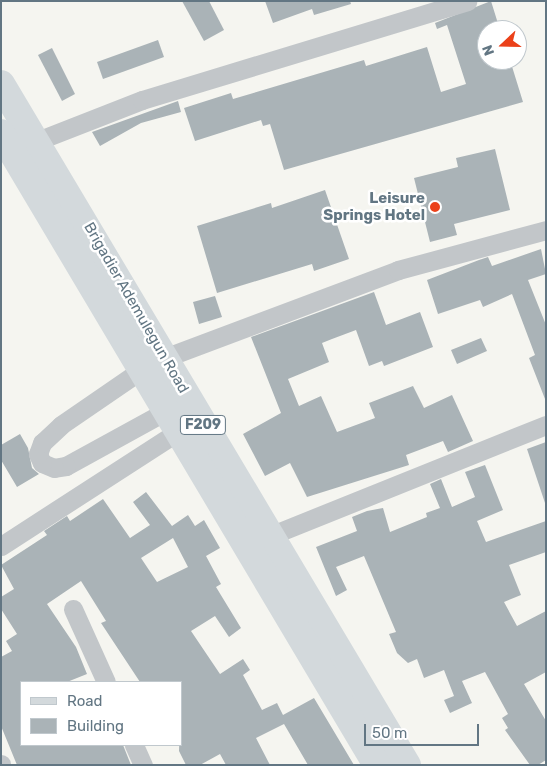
<!DOCTYPE html>
<html>
<head>
<meta charset="utf-8">
<style>
	body { margin:0 }
	#map { position:relative; width:547px; height:766px; overflow:hidden; background:#f5f5f0; font-family:Rubik,sans-serif }
	div>[style] { position:absolute }
	[style*='--x'] { left:calc(var(--x)*1px); top:calc(var(--y)*1px); width:calc(var(--w)*1px); rotate:calc(var(--a)*1deg) }
	.building>* { inset:0; background:#aab3b7 }
	.street>* { height:19px; margin:-9.5px; padding:0 9.5px; transform-origin:9.5px; border-radius:9.5px; background:#c2c6c9 }
	.primary>* { height:28px; margin:-14px; padding:0 14px; transform-origin:14px; border-radius:14px; background:#d3d9dc }
	.dots>* { width:14px; height:14px; translate:-50% -50%; box-sizing:border-box; border:2px solid #fff; border-radius:50% }
	span { translate:-50% -50%; white-space:nowrap; text-align:center; line-height:1.15; -webkit-text-stroke:5px #fff; paint-order:stroke }
	.shield-label span { padding:1px 4px; background:#fff; border:1px solid; border-radius:4px; -webkit-text-stroke-width:0 }
	.shield-label { font-size:14px; color:#627683; font-weight:700 }
	.poi-label { font-size:15px; color:#627683; font-weight:700 }
	.right { translate:-100% -50%; text-align:right }
	.street-label { font-size:15px; color:#627683 }
	.frame { position:absolute; inset:0; border:2px solid #627683; pointer-events:none }
	.legend { position:absolute; left:20px; top:681px; width:162px; height:65px; box-sizing:border-box; background:#fff; border:1px solid #c0c8cd; margin:0; padding:6px 9px; list-style:none; font-size:15px; color:#627683 }
	.legend li { display:flex; align-items:center; gap:10px; height:25px }
	.legend b { width:25px; border:1px solid #c0c8cd }
	.north { position:absolute; left:477px; top:20px; width:50px; height:50px; box-sizing:border-box; background:#fff; border:1px solid #c0c8cd; border-radius:50%; rotate:249deg; font-size:14px; font-weight:700; line-height:20px; text-align:center; color:#627683 }
	.north::after { content:''; display:block; margin:auto; width:18px; height:22px; background:#eb411a; clip-path:polygon(50% 0,100% 100%,50% 72%,0 100%) }
	.scale { position:absolute; left:364px; top:724px; width:115px; height:22px; box-sizing:border-box; border:2px solid #627683; border-top:0; padding-left:6px; font-size:15px; line-height:18px; white-space:nowrap; color:#627683; -webkit-text-stroke:4px #fff; paint-order:stroke }
</style>
</head>
<body>
<div id="map">
	<div class="building">
		<i style="clip-path:polygon(182px 1px,209px 1px,224px 30px,204px 41px)"></i>
		<i style="clip-path:polygon(265px 1px,350px 1px,351px 4px,314px 15px,312px 9px,273px 23px)"></i>
		<i style="clip-path:polygon(491px 1px,500px 30px,487px 30px,487px 60px,510px 60px,523px 102px,284px 170px,270px 124px,263px 126px,261px 120px,195px 141px,184px 108px,231px 93px,233px 99px,364px 60px,366px 66px,427px 47px,441px 92px,466px 84px,447px 25px,437px 29px,435px 23px)"></i>
		<i style="clip-path:polygon(158px 40px,164px 57px,103px 79px,97px 62px)"></i>
		<i style="clip-path:polygon(52px 48px,75px 94px,62px 101px,38px 55px)"></i>
		<i style="clip-path:polygon(178px 101px,181px 112px,141px 123px,100px 146px,92px 132px)"></i>
		<i style="clip-path:polygon(495px 149px,510px 210px,454px 224px,457px 235px,430px 242px,414px 178px,458px 167px,456px 158px)"></i>
		<i style="clip-path:polygon(325px 190px,349px 259px,314px 271px,312px 264px,217px 293px,197px 226px,271px 203px,272px 208px)"></i>
		<i style="clip-path:polygon(541px 249px,546px 274px,528px 280px,546px 325px,545px 399px,529px 358px,535px 355px,512px 294px,483px 307px,480px 300px,438px 314px,427px 280px,479px 260px,488px 257px,492px 266px)"></i>
		<i style="clip-path:polygon(374px 292px,386px 325px,420px 312px,433px 347px,384px 366px,382px 361px,369px 366px,356px 330px,332px 339px,322px 343px,329px 362px,288px 379px,299px 406px,321px 396px,337px 432px,375px 418px,369px 403px,413px 386px,424px 408px,452px 395px,473px 441px,448px 452px,443px 441px,406px 455px,409px 465px,307px 497px,290px 463px,265px 476px,243px 434px,281px 413px,251px 337px)"></i>
		<i style="clip-path:polygon(215px 296px,222px 317px,199px 324px,193px 302px)"></i>
		<i style="clip-path:polygon(481px 338px,487px 351px,457px 364px,451px 350px)"></i>
		<i style="clip-path:polygon(20px 434px,28px 448px,32px 468px,39px 474px,17px 487px,1px 460px,1px 445px)"></i>
		<i style="clip-path:polygon(546px 442px,546px 503px,545px 503px,527px 449px)"></i>
		<i style="clip-path:polygon(485px 465px,503px 510px,477px 521px,486px 542px,546px 521px,546px 552px,509px 565px,521px 595px,504px 602px,517px 626px,546px 611px,546px 672px,524px 684px,546px 721px,546px 760px,538px 765px,530px 765px,505px 730px,508px 728px,502px 718px,508px 714px,485px 672px,462px 681px,472px 703px,450px 713px,444px 700px,454px 696px,444px 670px,424px 678px,417px 659px,408px 663px,397px 653px,389px 634px,396px 632px,364px 556px,336px 567px,347px 590px,336px 596px,316px 547px,357px 531px,352px 517px,367px 511px,383px 508px,390px 532px,427px 517px,426px 513px,440px 508px,430px 484px,441px 479px,452px 507px,475px 497px,465px 472px)"></i>
		<i style="clip-path:polygon(evenodd,146px 492px,172px 526px,188px 515px,195px 526px,204px 520px,220px 548px,206px 556px,221px 584px,216px 587px,241px 628px,229px 637px,215px 616px,191px 631px,220px 674px,243px 659px,250px 670px,243px 675px,262px 710px,277px 703px,283px 715px,314px 698px,354px 765px,308px 765px,284px 724px,256px 738px,270px 765px,226px 765px,220px 754px,200px 765px,186px 765px,179px 751px,181px 682px,140px 682px,101px 623px,106px 621px,81px 581px,47px 604px,76px 647px,87px 674px,67px 682px,21px 682px,21px 745px,123px 745px,131px 765px,17px 765px,1px 726px,1px 657px,12px 651px,6px 641px,17px 634px,1px 609px,1px 597px,14px 589px,1px 565px,47px 535px,44px 531px,67px 516px,70px 521px,103px 499px,130px 538px,150px 525px,133px 502px,146px 492px,173px 538px,188px 567px,157px 582px,141px 558px,173px 538px)"></i>
	</div>
	<div class="street">
		<i style="--x:37;--y:141;--w:113;--a:-21.3"></i>
		<i style="--x:142;--y:100;--w:340;--a:-16.9"></i>
		<i style="--x:166;--y:411;--w:114;--a:151.2"></i>
		<i style="--x:66;--y:466;--w:12;--a:171"></i>
		<i style="--x:54;--y:468;--w:13;--a:-157"></i>
		<i style="--x:42;--y:463;--w:10;--a:-114"></i>
		<i style="--x:38;--y:454;--w:12;--a:-70"></i>
		<i style="--x:42;--y:443;--w:26;--a:-43"></i>
		<i style="--x:61;--y:425;--w:97;--a:-34.5"></i>
		<i style="--x:141;--y:370;--w:29;--a:-27"></i>
		<i style="--x:167;--y:357;--w:247;--a:-20.6"></i>
		<i style="--x:398;--y:270;--w:153;--a:-15.1"></i>
		<i style="--x:272;--y:535;--w:295;--a:-21.9"></i>
		<i style="--x:1;--y:546;--w:210;--a:-32.9"></i>
		<i style="--x:73;--y:609;--w:80;--a:65.7"></i>
		<i style="--x:134;--y:745;--w:22;--a:66"></i>
		<i style="--x:1;--y:764;--w:1;--a:90"></i>
	</div>
	<div class="primary">
		<i style="--x:1;--y:84;--w:793;--a:59.2"></i>
		<i style="--x:1;--y:133;--w:735;--a:59.25"></i>
	</div>
	<div class="dots">
		<i style="left:435px;top:207px;background:#eb411a"></i>
	</div>
	<div class="shield-label">
		<span style="left:203px;top:425px">F209</span>
	</div>
	<div class="poi-label">
		<span class="right" style="left:425px;top:207px">Leisure<br>Springs Hotel</span>
	</div>
	<div class="street-label">
		<span style="left:136px;top:308px;rotate:60deg">Brigadier Ademulegun Road</span>
	</div>
	<div class="frame"></div>
	<ul class="legend">
	<li><b style="height:6px;background:#d3d9dc"></b>Road</li>
	<li><b style="height:14px;background:#aab3b7"></b>Building</li>
	</ul>
	<div class="north">N</div>
	<div class="scale">50 m</div>
</div>
</body>
</html>
